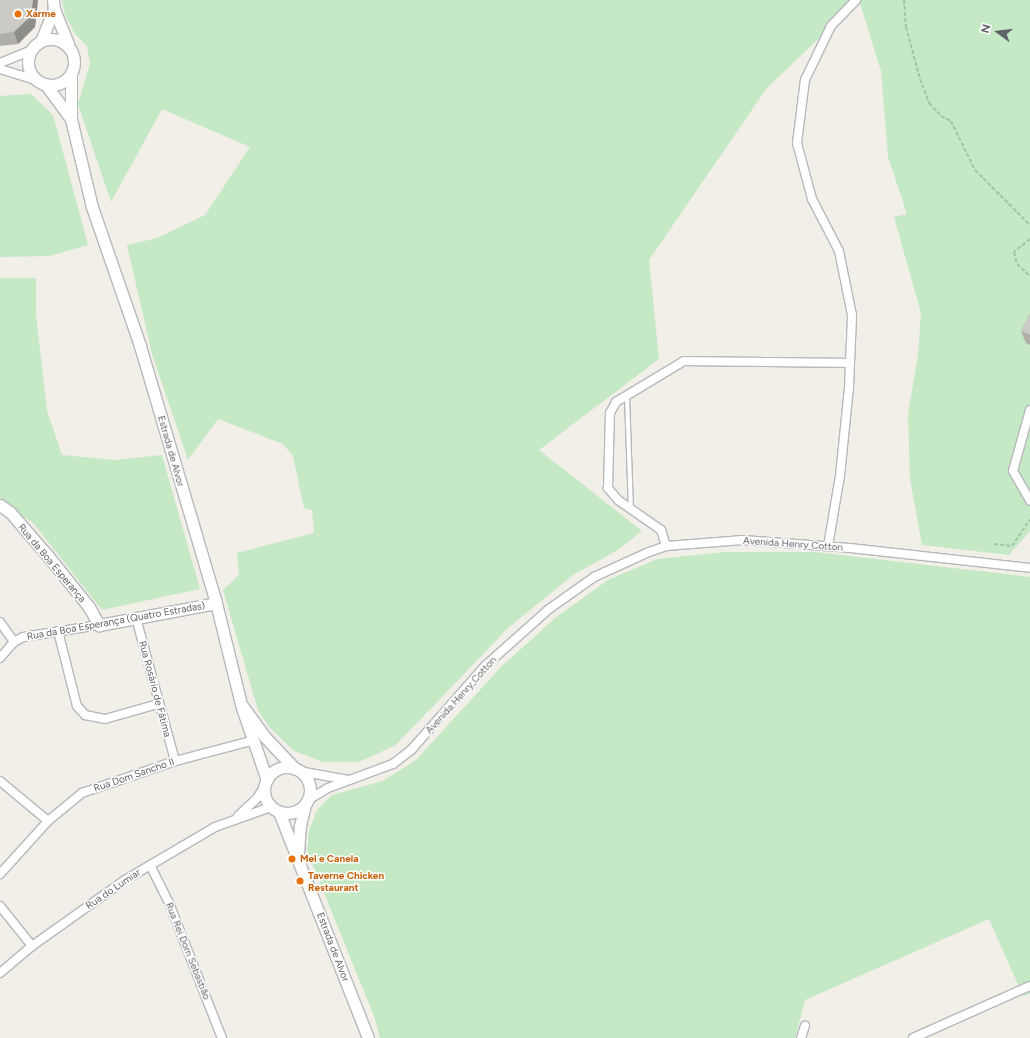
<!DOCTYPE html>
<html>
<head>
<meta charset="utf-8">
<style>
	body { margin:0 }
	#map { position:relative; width:1030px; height:1038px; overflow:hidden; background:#f1efe8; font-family:Figtree,sans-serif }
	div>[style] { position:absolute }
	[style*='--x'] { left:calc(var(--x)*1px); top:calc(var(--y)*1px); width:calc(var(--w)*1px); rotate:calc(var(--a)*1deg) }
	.green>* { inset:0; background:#c5e8c5 }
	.path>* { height:2px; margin-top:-1px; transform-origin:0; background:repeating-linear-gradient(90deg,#9cc7a9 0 4px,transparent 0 6px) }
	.roads { filter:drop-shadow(1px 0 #b5b8bc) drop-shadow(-1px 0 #b5b8bc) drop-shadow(0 1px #b5b8bc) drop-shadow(0 -1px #b5b8bc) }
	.lane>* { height:4px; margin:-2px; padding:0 2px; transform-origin:2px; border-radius:2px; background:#fff }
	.street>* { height:8px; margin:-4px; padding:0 4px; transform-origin:4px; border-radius:4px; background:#fff }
	.secondary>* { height:11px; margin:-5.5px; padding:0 5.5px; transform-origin:5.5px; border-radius:5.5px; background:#fff }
	.secondary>.ring { margin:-5.5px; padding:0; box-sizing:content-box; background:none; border:11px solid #fff; border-radius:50% }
	.wall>* { inset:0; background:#afaea9 }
	.shaded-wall>* { inset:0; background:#8f8d8a }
	.building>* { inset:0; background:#cccac5 }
	.dots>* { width:11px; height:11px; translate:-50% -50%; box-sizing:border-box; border:2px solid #fff; border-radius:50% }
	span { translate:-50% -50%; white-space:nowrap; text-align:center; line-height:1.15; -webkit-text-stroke:3px #fff; paint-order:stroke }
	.food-label { font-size:10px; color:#c56008; font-weight:700 }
	.left { translate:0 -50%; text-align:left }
	.street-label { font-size:10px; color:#5f6368 }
	.north { position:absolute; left:978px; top:12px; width:40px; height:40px; -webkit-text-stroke:3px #fff; paint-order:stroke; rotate:285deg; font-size:11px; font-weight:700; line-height:16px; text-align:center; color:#5f6368 }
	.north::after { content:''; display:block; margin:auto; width:14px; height:18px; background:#5f6368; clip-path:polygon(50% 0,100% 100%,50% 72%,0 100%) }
</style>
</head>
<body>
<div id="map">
	<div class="green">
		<i style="clip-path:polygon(62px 0,1030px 0,1030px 531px,1009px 555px,922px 545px,910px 479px,908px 414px,918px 355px,921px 313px,894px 217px,907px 214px,888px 157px,881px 71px,859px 0,767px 88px,649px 260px,659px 359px,539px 450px,642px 531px,616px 551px,573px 575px,508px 628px,396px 745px,359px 762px,323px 762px,294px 751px,270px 728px,258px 710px,223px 590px,239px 575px,237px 553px,314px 533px,312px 510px,304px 508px,293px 456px,283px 444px,218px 419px,188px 460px,152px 354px,127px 245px,157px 238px,205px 215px,250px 147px,162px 109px,111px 202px,78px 104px,90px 64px,87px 46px,75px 34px,65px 15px)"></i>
		<i style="clip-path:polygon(31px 94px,53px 115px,88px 245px,49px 256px,0 257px,0 96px)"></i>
		<i style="clip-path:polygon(0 278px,36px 278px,36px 315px,47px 411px,62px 455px,115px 460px,162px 455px,200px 589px,102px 610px,34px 524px,0 500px)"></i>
		<i style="clip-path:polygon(725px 552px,815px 552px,1030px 577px,1030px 994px,1023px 996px,989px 919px,805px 1000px,795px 1038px,380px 1038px,374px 1016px,307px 851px,309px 831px,317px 810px,332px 795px,383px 781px,416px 760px,501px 667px,555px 618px,608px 580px,657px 559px)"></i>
	</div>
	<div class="path">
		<i style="--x:904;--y:0;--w:27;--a:86"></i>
		<i style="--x:906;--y:27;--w:54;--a:74.9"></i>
		<i style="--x:920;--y:79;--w:26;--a:69"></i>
		<i style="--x:929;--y:103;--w:18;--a:47"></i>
		<i style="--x:941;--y:116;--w:11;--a:27"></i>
		<i style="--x:951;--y:121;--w:55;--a:63.9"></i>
		<i style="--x:975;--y:170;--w:78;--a:45"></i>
		<i style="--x:1030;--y:239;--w:21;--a:141"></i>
		<i style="--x:1014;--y:252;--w:12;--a:76"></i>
		<i style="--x:1017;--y:264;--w:18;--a:43"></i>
		<i style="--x:994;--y:544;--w:18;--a:6"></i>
		<i style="--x:1012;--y:546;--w:32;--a:-56"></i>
	</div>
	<div class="roads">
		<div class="lane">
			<i style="--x:627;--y:396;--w:112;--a:88"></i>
		</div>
		<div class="street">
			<i style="--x:0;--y:63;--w:32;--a:-22"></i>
			<i style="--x:0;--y:69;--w:38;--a:17"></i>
			<i style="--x:1030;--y:410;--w:63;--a:105.6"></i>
			<i style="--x:1013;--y:471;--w:34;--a:60"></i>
			<i style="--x:666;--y:546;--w:17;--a:-107"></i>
			<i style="--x:661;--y:530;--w:52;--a:-145.1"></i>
			<i style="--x:618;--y:500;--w:16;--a:-130"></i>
			<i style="--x:608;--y:488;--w:75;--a:-88.5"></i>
			<i style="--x:610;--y:413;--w:13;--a:-61"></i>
			<i style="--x:616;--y:402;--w:79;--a:-31.1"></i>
			<i style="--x:684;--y:361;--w:166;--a:0.7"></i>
			<i style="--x:828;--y:546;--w:71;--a:-80.3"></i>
			<i style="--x:840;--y:476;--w:88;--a:-84.2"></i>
			<i style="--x:849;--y:388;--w:73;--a:-87.6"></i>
			<i style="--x:852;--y:315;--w:65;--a:-101.5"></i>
			<i style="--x:839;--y:251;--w:59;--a:-117.4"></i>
			<i style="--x:812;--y:199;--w:58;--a:-105"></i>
			<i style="--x:797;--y:143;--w:64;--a:-82.8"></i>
			<i style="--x:805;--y:80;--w:60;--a:-64.3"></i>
			<i style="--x:831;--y:26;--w:36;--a:-46"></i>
			<i style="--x:136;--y:618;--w:148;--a:74.7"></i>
			<i style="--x:0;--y:622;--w:24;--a:55"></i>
			<i style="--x:58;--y:631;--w:77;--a:75.8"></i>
			<i style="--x:77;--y:706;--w:12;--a:48"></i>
			<i style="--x:85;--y:715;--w:20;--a:11"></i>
			<i style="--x:105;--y:719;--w:55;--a:-15.8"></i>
			<i style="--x:0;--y:658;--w:21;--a:-49"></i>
			<i style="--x:14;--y:642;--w:10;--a:-29"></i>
			<i style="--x:23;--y:637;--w:77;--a:-9"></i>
			<i style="--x:299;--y:771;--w:50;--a:10.4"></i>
			<i style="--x:0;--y:781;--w:62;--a:39.8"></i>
			<i style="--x:308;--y:800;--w:23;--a:-31"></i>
			<i style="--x:328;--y:788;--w:69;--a:-20.3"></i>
			<i style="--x:393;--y:764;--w:24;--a:-38"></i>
			<i style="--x:412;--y:749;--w:111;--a:-48.7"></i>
			<i style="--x:485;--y:666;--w:86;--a:-41.7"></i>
			<i style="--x:549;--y:609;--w:55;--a:-35.4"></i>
			<i style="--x:594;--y:577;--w:60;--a:-24.4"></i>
			<i style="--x:649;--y:552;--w:18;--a:-19"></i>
			<i style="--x:666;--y:546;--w:77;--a:-4.5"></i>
			<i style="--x:743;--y:540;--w:107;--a:4.3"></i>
			<i style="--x:850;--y:548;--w:181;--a:6.3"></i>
			<i style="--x:238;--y:816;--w:26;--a:-43"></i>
			<i style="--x:257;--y:798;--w:15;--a:-58"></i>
			<i style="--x:150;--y:865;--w:42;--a:63.4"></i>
			<i style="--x:169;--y:903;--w:145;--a:68.6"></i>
			<i style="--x:0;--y:874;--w:72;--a:-47.8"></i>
			<i style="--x:48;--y:821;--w:44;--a:-39.5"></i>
			<i style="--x:82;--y:793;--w:98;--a:-19"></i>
			<i style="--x:175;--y:761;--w:79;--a:-14.7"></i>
			<i style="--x:0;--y:906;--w:51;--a:51.3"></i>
			<i style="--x:0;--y:973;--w:42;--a:-40.2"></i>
			<i style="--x:32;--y:946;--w:114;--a:-35.4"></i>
			<i style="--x:125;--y:880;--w:104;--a:-30.5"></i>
			<i style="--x:215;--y:827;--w:59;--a:-19.7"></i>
			<i style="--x:801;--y:1038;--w:13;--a:-72"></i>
			<i style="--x:913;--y:1038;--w:128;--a:-24"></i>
		</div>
		<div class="secondary">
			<i style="--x:53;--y:0;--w:9;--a:84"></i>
			<i style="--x:54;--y:9;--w:38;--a:68"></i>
			<i class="ring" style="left:28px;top:39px;width:35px;height:35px"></i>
			<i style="--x:41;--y:41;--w:35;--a:-68"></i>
			<i style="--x:71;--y:74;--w:45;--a:90"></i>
			<i style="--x:71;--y:119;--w:90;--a:76.6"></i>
			<i style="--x:92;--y:207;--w:147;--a:70.9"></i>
			<i style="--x:140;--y:346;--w:264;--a:73.5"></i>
			<i style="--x:215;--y:599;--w:108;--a:76.1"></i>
			<i style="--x:241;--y:704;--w:41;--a:54"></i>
			<i style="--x:265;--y:737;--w:44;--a:46.8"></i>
			<i style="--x:46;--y:85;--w:42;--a:53.7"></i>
			<i style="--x:0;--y:505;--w:12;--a:35"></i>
			<i style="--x:10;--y:512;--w:58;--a:49.2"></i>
			<i style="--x:48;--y:556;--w:65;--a:51.2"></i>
			<i style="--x:89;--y:607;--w:21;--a:61"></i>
			<i style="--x:99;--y:625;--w:119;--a:-10.6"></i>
			<i style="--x:242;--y:708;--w:76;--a:70.9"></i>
			<i class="ring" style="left:264px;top:767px;width:35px;height:35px"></i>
			<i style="--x:279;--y:812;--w:243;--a:68.5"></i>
			<i style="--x:298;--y:853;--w:27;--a:-86"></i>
			<i style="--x:300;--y:826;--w:23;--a:-77"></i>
		</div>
	</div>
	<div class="wall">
		<i style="clip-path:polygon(0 0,38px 0,35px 27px,18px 44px,0 46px)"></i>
		<i style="clip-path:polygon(1030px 313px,1030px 345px,1026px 343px,1021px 331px)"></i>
	</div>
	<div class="shaded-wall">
		<i style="clip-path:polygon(33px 0,38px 0,35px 27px,18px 44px,14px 32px)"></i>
	</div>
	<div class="building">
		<i style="clip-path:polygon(0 0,33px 0,31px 16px,14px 32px,0 34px)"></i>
		<i style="clip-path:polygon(1030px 313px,1030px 335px,1021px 331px)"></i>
	</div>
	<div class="dots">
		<i style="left:18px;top:14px;background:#e8710a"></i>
		<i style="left:292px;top:859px;background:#e8710a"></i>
		<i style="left:300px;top:881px;background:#e8710a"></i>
	</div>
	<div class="food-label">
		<span class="left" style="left:26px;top:14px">Xarme</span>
		<span class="left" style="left:300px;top:859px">Mel e Canela</span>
		<span class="left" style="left:308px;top:881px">Taverne Chicken<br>Restaurant</span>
	</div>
	<div class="street-label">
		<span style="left:171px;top:451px;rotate:74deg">Estrada de Alvor</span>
		<span style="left:793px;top:544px;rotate:4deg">Avenida Henry Cotton</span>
		<span style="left:52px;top:563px;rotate:50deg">Rua da Boa Esperança</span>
		<span style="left:116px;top:621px;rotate:-10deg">Rua da Boa Esperança (Quatro Estradas)</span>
		<span style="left:155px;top:689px;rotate:75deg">Rua Rosário de Fátima</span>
		<span style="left:461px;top:695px;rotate:-48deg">Avenida Henry Cotton</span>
		<span style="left:134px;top:775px;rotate:-19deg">Rua Dom Sancho II</span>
		<span style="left:113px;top:889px;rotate:-34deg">Rua do Lumiar</span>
		<span style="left:333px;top:947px;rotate:69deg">Estrada de Alvor</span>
		<span style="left:188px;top:951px;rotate:68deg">Rua Rei Dom Sebastião</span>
	</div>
	<div class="north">N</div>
</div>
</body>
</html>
